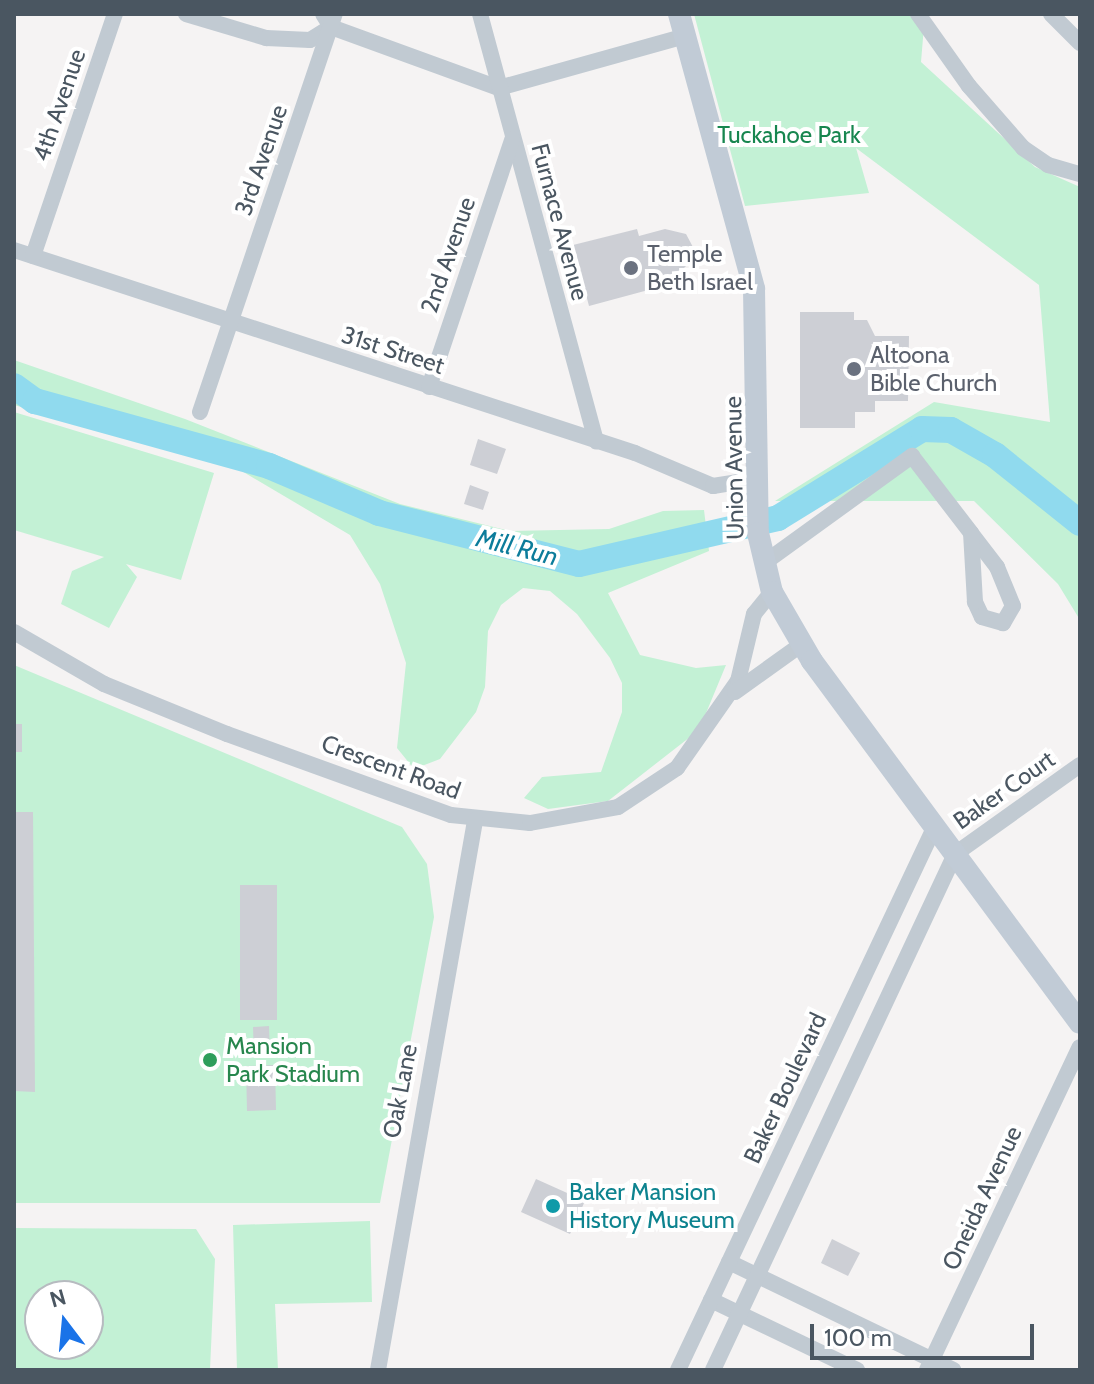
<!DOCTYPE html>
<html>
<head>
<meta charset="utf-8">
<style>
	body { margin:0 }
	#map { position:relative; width:1094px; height:1384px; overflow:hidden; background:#f5f3f3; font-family:Cabin,sans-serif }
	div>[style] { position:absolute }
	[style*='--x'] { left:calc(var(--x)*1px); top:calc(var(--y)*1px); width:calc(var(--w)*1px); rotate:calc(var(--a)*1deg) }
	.green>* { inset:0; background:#c3f1d5 }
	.river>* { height:26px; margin:-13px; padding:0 13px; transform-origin:13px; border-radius:13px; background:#90daee }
	.building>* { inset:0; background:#cdcfd5 }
	.minor>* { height:16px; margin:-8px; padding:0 8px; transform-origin:8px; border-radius:8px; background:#c1cad2 }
	.secondary>* { height:22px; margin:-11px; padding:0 11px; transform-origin:11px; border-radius:11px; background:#c1cbd6 }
	.dots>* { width:22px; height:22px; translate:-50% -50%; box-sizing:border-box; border:4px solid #fff; border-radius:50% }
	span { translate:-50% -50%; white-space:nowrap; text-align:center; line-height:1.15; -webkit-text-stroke:8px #fff; paint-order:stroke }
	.street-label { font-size:24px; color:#4a5661 }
	.park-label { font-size:24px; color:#17864f }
	.worship-label { font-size:24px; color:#5b616d }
	.left { translate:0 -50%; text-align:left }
	.leisure-label { font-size:24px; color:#27864d }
	.culture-label { font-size:24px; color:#0d838f }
	.water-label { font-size:26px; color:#0c7c9b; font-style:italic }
	.frame { position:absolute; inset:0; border:16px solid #4a5661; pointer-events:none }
	.north { position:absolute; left:24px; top:1280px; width:80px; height:80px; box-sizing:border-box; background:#fff; border:2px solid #b7bbc0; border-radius:50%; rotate:344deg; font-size:22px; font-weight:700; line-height:32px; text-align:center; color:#4a5661 }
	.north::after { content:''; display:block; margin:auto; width:28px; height:36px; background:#1a73e8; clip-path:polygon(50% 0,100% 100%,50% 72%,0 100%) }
	.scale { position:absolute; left:810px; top:1324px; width:224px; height:36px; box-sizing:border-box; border:4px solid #4a5661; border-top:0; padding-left:10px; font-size:24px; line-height:28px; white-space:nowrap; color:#4a5661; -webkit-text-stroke:6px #fff; paint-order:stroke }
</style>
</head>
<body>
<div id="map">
	<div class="green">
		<i style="clip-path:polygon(694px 14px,925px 14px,921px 62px,1035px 167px,1080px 187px,1080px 620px,1058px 584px,974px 501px,775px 501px,934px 402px,1050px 422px,1039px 285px,856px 148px,869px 193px,745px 206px)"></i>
		<i style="clip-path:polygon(14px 360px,185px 419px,400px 504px,510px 531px,609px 529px,663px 511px,704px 510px,709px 551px,608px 593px,640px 655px,696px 668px,726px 665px,699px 730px,608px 801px,548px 809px,524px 798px,542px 777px,601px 772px,622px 712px,622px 683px,610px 658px,577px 614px,550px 591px,523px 588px,501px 605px,488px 631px,485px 687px,476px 712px,440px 759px,414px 769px,397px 748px,406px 663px,380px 584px,350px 535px,235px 467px,14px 405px)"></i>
		<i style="clip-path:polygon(14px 412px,214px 473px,181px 580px,126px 564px,137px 577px,109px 628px,61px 604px,72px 571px,104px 557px,14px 530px)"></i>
		<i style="clip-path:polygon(14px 665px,402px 827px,427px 864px,434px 917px,380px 1203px,14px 1203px)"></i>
		<i style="clip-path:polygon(370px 1221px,372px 1302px,275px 1304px,278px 1370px,237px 1370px,233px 1225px)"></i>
		<i style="clip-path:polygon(evenodd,14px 1228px,196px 1229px,215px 1259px,210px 1370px,14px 1370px,14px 1228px,40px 1296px,88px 1296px,88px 1344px,40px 1344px,40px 1296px)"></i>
	</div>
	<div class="river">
		<i style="--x:14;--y:386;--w:26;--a:36"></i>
		<i style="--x:35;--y:401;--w:243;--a:15.5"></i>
		<i style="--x:269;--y:466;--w:120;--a:23.1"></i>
		<i style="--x:379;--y:513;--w:206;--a:14.3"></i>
		<i style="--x:579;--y:564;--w:204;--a:-13"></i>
		<i style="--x:778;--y:518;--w:169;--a:-31.7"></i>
		<i style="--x:922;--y:429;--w:29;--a:2"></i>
		<i style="--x:951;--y:430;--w:51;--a:29.6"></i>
		<i style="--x:995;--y:455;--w:109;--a:38.7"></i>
	</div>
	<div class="building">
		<i style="clip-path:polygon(637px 229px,639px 236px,665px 229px,686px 234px,694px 249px,690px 262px,679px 273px,654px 279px,652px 289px,589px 306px,573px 245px)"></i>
		<i style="clip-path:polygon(800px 312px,854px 312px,854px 320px,867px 320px,875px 336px,909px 336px,908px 401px,875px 401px,875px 412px,855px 412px,855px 428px,800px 428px)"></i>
		<i style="clip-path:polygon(478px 439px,506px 449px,497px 474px,470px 465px)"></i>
		<i style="clip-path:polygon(470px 485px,489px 492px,483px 510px,464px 504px)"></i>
		<i style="clip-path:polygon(14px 724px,22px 724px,22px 752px,14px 752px)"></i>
		<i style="clip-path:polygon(14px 812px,33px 812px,35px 1092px,14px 1091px)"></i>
		<i style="clip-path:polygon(240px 885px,277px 885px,277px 1020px,240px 1020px)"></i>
		<i style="clip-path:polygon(269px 1026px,270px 1056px,254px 1056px,253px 1027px)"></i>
		<i style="clip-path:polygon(275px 1065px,276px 1110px,247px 1111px,246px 1066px)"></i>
		<i style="clip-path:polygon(536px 1179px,585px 1201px,570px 1234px,521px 1212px)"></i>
		<i style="clip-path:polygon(832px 1239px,860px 1253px,848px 1276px,821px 1263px)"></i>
	</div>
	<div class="minor">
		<i style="--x:186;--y:14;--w:84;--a:16.7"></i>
		<i style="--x:266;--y:38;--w:44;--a:2.6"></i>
		<i style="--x:310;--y:40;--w:25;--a:-32"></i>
		<i style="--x:323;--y:14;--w:15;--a:58"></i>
		<i style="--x:331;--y:27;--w:179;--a:20"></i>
		<i style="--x:499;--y:88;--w:193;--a:-15.6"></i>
		<i style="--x:480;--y:14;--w:443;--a:74.8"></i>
		<i style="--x:918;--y:14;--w:88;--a:54.7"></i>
		<i style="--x:969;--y:86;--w:82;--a:48.9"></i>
		<i style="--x:1023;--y:148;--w:30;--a:34"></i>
		<i style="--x:1048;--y:165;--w:33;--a:16"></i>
		<i style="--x:1051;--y:14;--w:41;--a:45"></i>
		<i style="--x:14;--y:250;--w:653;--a:18.1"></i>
		<i style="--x:635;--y:453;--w:85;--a:22.9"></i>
		<i style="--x:713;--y:486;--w:45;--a:-9"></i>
		<i style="--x:33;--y:256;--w:256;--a:-71.3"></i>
		<i style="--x:429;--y:387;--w:261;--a:-71.4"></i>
		<i style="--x:200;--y:412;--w:420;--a:-71.3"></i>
		<i style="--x:764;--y:563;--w:183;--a:-35.9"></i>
		<i style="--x:912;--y:456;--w:97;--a:52.5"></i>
		<i style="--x:971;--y:533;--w:43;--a:52.6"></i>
		<i style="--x:997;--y:567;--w:42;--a:67.7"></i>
		<i style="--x:1013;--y:606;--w:20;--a:120"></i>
		<i style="--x:1003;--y:623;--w:22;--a:-164"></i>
		<i style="--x:982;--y:617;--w:17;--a:-115"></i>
		<i style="--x:975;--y:602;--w:69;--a:-93.3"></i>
		<i style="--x:14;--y:632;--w:104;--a:30"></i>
		<i style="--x:104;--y:684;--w:133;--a:22.1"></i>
		<i style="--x:227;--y:734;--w:238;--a:19.9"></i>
		<i style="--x:451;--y:815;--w:79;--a:5.8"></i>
		<i style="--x:530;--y:823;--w:89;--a:-10.3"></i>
		<i style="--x:618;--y:807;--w:71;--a:-33.5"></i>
		<i style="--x:677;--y:768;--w:106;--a:-55"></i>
		<i style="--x:738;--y:681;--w:69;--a:-76.6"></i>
		<i style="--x:754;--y:614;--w:28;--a:-51"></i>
		<i style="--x:735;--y:692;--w:82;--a:-35.6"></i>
		<i style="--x:729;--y:1262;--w:249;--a:25.7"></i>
		<i style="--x:711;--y:1300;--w:162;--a:25.6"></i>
		<i style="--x:378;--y:1370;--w:558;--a:-79.98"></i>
		<i style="--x:678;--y:1370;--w:602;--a:-64.71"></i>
		<i style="--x:713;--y:1370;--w:570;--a:-64.87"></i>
		<i style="--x:955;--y:854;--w:153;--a:-35.5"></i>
		<i style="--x:927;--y:1370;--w:357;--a:-64.7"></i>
	</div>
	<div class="secondary">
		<i style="--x:679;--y:14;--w:285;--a:74.7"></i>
		<i style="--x:754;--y:289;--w:244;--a:89.1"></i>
		<i style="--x:758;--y:533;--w:61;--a:76.7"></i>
		<i style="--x:772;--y:592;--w:80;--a:59.9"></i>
		<i style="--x:812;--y:661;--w:450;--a:53.5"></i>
	</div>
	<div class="dots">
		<i style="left:631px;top:268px;background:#6b7280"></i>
		<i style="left:854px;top:369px;background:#6b7280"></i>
		<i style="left:210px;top:1060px;background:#2e9e5b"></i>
		<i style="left:553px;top:1206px;background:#0f9aa8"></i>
	</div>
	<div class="street-label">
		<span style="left:59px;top:105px;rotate:-71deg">4th Avenue</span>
		<span style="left:261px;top:160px;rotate:-71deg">3rd Avenue</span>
		<span style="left:560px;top:222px;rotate:75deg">Furnace Avenue</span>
		<span style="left:448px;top:255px;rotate:-71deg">2nd Avenue</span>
		<span style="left:393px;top:350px;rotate:18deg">31st Street</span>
		<span style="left:734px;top:468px;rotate:-91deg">Union Avenue</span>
		<span style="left:391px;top:767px;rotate:20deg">Crescent Road</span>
		<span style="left:1004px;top:790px;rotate:-35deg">Baker Court</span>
		<span style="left:785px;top:1088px;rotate:-65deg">Baker Boulevard</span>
		<span style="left:400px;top:1091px;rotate:-79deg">Oak Lane</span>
		<span style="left:982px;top:1198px;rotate:-65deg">Oneida Avenue</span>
	</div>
	<div class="park-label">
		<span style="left:789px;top:135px">Tuckahoe Park</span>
	</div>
	<div class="worship-label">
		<span class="left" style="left:647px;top:268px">Temple<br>Beth Israel</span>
		<span class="left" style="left:870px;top:369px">Altoona<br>Bible Church</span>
	</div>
	<div class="leisure-label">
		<span class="left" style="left:226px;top:1060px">Mansion<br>Park Stadium</span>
	</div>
	<div class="culture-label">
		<span class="left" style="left:569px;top:1206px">Baker Mansion<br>History Museum</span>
	</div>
	<div class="water-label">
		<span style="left:517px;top:548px;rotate:14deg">Mill Run</span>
	</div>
	<div class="frame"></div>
	<div class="north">N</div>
	<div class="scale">100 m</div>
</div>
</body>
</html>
